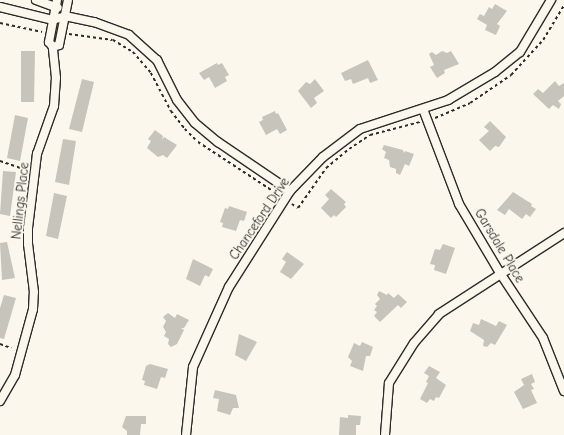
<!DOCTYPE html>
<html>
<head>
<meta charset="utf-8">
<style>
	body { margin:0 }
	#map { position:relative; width:564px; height:435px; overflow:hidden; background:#fbf7ec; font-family:"Comic Neue",sans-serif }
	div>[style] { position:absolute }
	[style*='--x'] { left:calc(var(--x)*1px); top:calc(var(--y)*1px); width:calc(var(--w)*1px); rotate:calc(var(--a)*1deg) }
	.building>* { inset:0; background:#c7c4bc }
	.path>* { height:1.5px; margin-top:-0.75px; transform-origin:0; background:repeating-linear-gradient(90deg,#2b2b2b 0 3px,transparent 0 6px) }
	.roads { filter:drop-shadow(1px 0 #2b2b2b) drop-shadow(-1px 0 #2b2b2b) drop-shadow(0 1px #2b2b2b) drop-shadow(0 -1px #2b2b2b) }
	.minor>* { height:8px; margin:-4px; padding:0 4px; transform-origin:4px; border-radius:4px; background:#fbf7ec }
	span { translate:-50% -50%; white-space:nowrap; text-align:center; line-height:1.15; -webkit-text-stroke:4px #fbf7ec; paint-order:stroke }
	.street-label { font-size:13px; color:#2b2b2b }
</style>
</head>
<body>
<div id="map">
	<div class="building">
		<i style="clip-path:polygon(495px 4px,507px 11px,497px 24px,500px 26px,496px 35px,485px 30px,487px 25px,477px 19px,480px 14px,484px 16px,489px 7px,492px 9px)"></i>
		<i style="clip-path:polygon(21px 51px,35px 51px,34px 102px,21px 102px)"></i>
		<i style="clip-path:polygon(442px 51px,447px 53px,451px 51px,459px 64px,444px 70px,445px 73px,437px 78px,430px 67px,434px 65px,429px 54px,432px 52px,436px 55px)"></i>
		<i style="clip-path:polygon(368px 60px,378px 80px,370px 83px,368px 78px,353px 84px,351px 79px,345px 81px,341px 73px)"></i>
		<i style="clip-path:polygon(217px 63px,218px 65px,222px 63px,229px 75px,225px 77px,227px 81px,215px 88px,209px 77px,204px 80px,199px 73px)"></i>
		<i style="clip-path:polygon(82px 79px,94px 82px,82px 132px,69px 129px)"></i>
		<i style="clip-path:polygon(315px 79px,324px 91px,314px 98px,317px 103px,311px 108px,298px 91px,306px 82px,310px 84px)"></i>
		<i style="clip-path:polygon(555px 81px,559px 86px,564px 83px,564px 96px,558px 101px,561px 104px,559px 109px,553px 105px,549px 109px,533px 94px,538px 89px,543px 93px)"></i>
		<i style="clip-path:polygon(275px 111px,276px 114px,278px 113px,287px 130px,280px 134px,277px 129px,266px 135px,259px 122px,263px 120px,262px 117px)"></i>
		<i style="clip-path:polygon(15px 115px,28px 118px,20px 161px,7px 158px)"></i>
		<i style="clip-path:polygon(490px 121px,506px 137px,499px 147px,495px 146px,490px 151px,479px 140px,489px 131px,484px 127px)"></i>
		<i style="clip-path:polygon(155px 130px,163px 136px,162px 140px,164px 137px,177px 145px,167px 158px,163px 155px,158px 157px,147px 148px,151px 141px,148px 139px)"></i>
		<i style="clip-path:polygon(63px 139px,76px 141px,69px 185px,55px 182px)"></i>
		<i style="clip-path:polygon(384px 145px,403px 150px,404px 153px,405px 151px,414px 154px,409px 166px,405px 164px,400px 175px,396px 173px,396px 169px,390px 167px,389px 160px,384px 158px,386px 152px,382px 149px)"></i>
		<i style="clip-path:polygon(3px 171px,16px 172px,10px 216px,0 214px)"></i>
		<i style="clip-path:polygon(331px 189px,346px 202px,344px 204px,346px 207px,336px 217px,334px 215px,331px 218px,321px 208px,329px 199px,325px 195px)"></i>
		<i style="clip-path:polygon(513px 192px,532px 204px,531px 206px,536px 209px,530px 217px,526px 214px,522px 219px,509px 209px,505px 215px,497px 210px)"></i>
		<i style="clip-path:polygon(54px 193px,67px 196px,58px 239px,46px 236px)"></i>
		<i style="clip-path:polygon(229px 206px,247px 212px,244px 221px,240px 220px,236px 231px,222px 227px,223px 223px,220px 222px,225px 208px,228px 209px)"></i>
		<i style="clip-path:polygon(7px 242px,15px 278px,2px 280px,0 243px)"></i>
		<i style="clip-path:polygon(443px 244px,455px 248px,446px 274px,434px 270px,435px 265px,430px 264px,435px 249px,440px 250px)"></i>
		<i style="clip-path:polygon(287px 252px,304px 264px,291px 279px,280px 272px,286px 262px,282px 259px)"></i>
		<i style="clip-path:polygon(193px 259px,213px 269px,209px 277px,205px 275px,200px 286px,186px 279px)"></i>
		<i style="clip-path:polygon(379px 291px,387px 295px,388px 293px,394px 298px,398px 294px,407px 302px,401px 308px,398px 305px,380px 322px,374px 316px,377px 312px,374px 310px,377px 306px,375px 304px,380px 299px,377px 295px)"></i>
		<i style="clip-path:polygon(4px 295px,16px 298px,4px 339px,0 338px,0 308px)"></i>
		<i style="clip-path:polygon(168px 313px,175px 318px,177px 314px,189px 320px,184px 328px,181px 328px,184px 330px,177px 344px,171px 347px,168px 344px,169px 339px,164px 336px,166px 332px,163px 327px,166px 321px,163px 317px)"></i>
		<i style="clip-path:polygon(481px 319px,496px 326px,499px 321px,507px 325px,495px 345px,491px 343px,487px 347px,483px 346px,484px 340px,470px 331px,473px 323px,479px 325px)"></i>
		<i style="clip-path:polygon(239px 334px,257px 342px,246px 361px,235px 355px)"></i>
		<i style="clip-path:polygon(362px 342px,373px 347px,370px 356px,366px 356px,363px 371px,350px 366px,352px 361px,348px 357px,354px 343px,360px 346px)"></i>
		<i style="clip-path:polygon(150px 364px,168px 369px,165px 378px,161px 377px,157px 389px,144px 385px,145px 381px,142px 380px,146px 366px)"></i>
		<i style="clip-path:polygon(429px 366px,440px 372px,436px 378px,446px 385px,439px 398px,436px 397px,434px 401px,430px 399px,427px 403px,420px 399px,428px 383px,426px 382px,429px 376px,424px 373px)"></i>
		<i style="clip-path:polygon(532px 374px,535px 382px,531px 384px,534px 389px,531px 390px,537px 403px,523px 409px,514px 392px,524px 385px,521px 379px)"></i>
		<i style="clip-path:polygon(215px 390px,236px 395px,239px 408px,233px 408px,230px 415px,217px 411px,219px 399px,213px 398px)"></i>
		<i style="clip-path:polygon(348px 415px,361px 416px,360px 425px,356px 425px,356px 435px,339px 435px,340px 417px,348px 418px)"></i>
		<i style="clip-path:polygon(126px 416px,146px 416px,146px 424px,141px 424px,140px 435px,127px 435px,127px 431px,122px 427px)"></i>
	</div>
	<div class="path">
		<i style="--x:0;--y:23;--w:43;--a:12.1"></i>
		<i style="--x:69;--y:34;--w:44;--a:7.8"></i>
		<i style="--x:113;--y:40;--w:23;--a:31"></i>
		<i style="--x:133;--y:52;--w:28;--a:49"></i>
		<i style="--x:151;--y:73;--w:43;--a:62.2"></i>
		<i style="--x:171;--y:111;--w:23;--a:52"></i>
		<i style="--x:185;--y:129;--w:18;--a:45"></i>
		<i style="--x:198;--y:142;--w:97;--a:33.2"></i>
		<i style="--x:435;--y:118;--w:38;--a:-23"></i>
		<i style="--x:470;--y:103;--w:50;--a:-34.3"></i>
		<i style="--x:511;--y:75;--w:47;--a:-47.6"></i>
		<i style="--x:543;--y:40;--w:41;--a:-59"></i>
		<i style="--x:0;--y:161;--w:24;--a:19"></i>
		<i style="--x:292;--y:204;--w:7;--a:34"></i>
		<i style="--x:298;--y:208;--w:49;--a:-55"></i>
		<i style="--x:326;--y:168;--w:30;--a:-40"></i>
		<i style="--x:349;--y:149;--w:25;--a:-34"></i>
		<i style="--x:370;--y:135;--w:52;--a:-14.6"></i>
		<i style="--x:0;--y:344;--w:12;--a:20"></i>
	</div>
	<div class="roads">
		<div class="minor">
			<i style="--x:36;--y:0;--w:23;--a:20"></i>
			<i style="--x:57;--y:0;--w:43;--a:100.8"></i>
			<i style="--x:49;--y:42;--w:6;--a:51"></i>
			<i style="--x:53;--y:47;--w:6;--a:-18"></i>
			<i style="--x:59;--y:45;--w:46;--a:-78.7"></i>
			<i style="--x:0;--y:7;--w:55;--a:13.8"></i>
			<i style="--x:53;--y:20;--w:13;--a:-18"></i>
			<i style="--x:65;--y:16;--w:30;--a:12"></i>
			<i style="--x:94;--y:22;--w:37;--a:20"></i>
			<i style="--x:129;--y:35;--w:38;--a:42"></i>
			<i style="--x:157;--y:60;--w:45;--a:63.4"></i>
			<i style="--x:177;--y:100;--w:29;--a:52"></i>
			<i style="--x:195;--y:123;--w:30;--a:40"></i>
			<i style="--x:218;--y:142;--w:87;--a:34.2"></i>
			<i style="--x:423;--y:109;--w:102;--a:69.2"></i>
			<i style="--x:459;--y:204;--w:80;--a:59.3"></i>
			<i style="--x:500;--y:273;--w:78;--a:56.5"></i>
			<i style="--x:543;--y:338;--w:57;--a:68.4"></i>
			<i style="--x:0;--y:401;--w:30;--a:-60"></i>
			<i style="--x:15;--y:375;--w:68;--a:-74.7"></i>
			<i style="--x:33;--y:309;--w:17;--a:-87"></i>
			<i style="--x:34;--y:292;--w:48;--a:-97.1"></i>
			<i style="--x:28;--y:244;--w:16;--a:-90"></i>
			<i style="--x:28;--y:228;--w:75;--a:-83.1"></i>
			<i style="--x:37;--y:154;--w:51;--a:-70.5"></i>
			<i style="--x:54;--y:106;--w:28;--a:-86"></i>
			<i style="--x:56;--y:78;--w:31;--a:-96"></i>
			<i style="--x:186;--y:435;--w:68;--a:-84.1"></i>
			<i style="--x:193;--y:367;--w:88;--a:-65.8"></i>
			<i style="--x:229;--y:287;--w:114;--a:-57.6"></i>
			<i style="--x:290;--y:191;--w:47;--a:-45.9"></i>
			<i style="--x:323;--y:157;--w:46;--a:-37.1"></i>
			<i style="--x:360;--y:129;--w:93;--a:-18.2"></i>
			<i style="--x:448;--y:100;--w:55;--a:-30.8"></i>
			<i style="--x:495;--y:72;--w:32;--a:-39"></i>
			<i style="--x:520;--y:52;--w:61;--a:-59.2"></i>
			<i style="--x:385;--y:435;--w:52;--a:-85.6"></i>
			<i style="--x:389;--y:383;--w:47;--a:-58"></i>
			<i style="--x:414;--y:343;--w:38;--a:-49"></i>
			<i style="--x:439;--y:314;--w:149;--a:-32.9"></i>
		</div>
	</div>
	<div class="street-label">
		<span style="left:21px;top:201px;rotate:-84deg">Nellings Place</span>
		<span style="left:260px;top:219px;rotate:-56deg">Chanceford Drive</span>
		<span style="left:499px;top:246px;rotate:59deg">Garsdale Place</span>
	</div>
</div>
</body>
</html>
